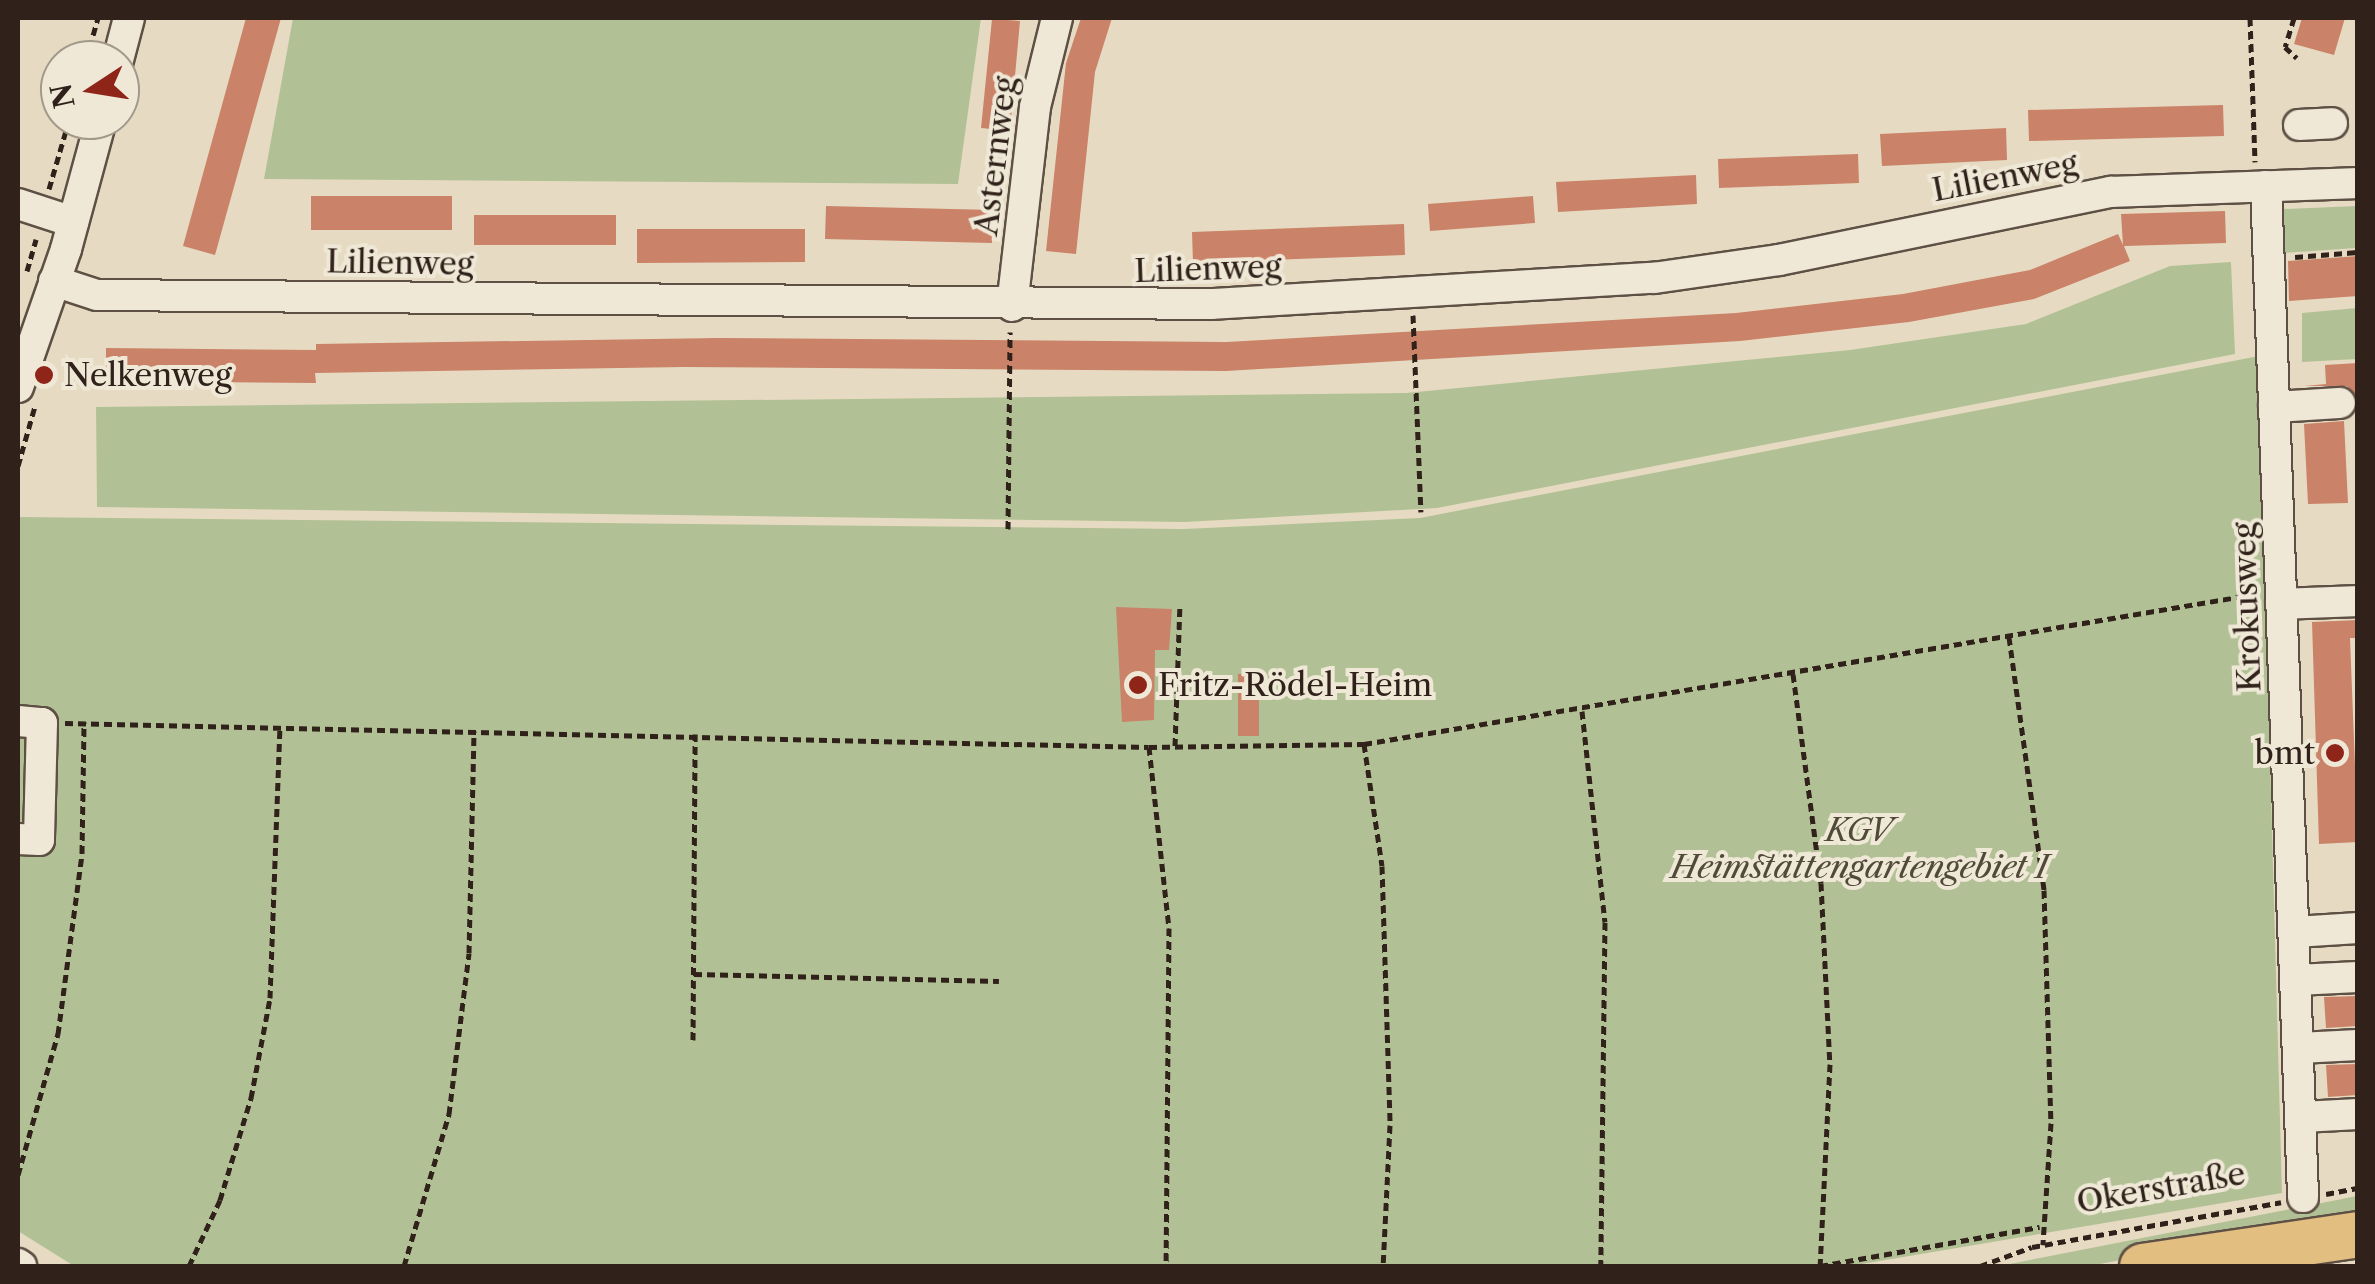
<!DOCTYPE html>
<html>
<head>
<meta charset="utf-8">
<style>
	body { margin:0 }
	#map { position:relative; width:2375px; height:1284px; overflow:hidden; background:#e6dbc2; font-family:"Libre Caslon Text",serif }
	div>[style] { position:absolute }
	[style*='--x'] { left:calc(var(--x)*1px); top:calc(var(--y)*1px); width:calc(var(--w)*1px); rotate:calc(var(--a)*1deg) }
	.green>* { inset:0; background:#b2c195 }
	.building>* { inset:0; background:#ca8268 }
	.path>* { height:5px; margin-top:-2.5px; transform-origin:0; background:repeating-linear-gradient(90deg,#30221a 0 8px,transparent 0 13px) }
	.roads { filter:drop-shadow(2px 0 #5e5044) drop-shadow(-2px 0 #5e5044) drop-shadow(0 2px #5e5044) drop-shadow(0 -2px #5e5044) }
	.minor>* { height:30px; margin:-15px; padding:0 15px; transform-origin:15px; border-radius:15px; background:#efe8d7 }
	.highway>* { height:45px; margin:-22.5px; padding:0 22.5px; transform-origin:22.5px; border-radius:22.5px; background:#e3be81 }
	.dots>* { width:28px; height:28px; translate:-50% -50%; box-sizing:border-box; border:5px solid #efe8d7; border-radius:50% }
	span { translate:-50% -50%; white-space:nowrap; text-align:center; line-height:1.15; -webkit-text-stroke:8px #efe8d7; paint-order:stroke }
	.street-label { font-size:32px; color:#30221a }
	.poi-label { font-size:32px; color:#30221a }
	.left { translate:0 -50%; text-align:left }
	.right { translate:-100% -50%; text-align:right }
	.park-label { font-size:32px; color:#504a39; font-style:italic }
	.frame { position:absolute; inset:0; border:20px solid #30221a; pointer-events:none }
	.north { position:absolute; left:40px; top:40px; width:100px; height:100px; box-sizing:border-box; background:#efe8d7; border:2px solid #a3998b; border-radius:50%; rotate:258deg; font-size:28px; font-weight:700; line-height:40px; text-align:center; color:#30221a }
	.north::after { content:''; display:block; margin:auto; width:35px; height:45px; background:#8f2418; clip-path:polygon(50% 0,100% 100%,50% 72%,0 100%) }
</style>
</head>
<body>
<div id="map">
	<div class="green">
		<i style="clip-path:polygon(293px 18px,981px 18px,958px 184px,264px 179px)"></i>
		<i style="clip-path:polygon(2357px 206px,2357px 248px,2284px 253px,2283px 209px)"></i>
		<i style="clip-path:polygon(2231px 262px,2235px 354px,1437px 508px,1185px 522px,97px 507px,96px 407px,1406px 393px,1850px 350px,2026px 324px,2170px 266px)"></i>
		<i style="clip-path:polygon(2357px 308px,2357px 359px,2302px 362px,2302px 313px)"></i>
		<i style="clip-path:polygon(2259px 356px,2282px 1193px,1850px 1266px,74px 1266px,18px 1231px,18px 517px,1184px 529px,1420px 518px)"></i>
		<i style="clip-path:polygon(2357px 1196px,2357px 1216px,2089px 1266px,1999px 1266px)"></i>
	</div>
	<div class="building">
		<i style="clip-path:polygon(246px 18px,281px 18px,215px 255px,183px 246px)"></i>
		<i style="clip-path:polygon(1081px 18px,1112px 18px,1095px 72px,1076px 254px,1046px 251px,1066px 63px)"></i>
		<i style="clip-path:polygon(2302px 18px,2345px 18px,2334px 55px,2294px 44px)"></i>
		<i style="clip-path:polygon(992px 19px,1020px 21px,1010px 131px,981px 128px)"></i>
		<i style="clip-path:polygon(2223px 105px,2224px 136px,2029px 141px,2028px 110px)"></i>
		<i style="clip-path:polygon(2006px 128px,2007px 160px,1882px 166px,1880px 134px)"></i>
		<i style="clip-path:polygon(1858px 154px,1859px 183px,1719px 188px,1718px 159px)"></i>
		<i style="clip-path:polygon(1696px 175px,1697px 204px,1558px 212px,1556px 182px)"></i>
		<i style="clip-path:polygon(311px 196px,452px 196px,452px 230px,311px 230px)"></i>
		<i style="clip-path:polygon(1533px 196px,1535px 223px,1430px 231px,1428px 204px)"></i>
		<i style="clip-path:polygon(826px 206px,993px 210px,992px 243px,825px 239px)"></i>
		<i style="clip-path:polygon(2225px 211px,2226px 243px,2124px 246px,2130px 261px,2034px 299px,1909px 322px,1740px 341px,1226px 371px,684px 367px,315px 373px,316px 383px,106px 381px,106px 348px,316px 350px,316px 344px,718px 338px,1226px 342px,1736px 313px,1903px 294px,2030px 270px,2118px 234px,2123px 245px,2121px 214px)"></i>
		<i style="clip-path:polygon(474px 215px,616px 215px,616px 245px,474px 245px)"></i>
		<i style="clip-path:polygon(1404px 224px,1405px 255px,1193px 263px,1192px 232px)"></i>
		<i style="clip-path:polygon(637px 229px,805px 229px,805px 262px,637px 263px)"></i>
		<i style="clip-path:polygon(2358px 256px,2358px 296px,2289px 301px,2288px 261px)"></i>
		<i style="clip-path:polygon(2358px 363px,2358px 398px,2347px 386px,2305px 386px,2326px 384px,2325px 365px)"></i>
		<i style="clip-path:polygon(2344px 421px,2348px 503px,2308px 504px,2304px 424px)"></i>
		<i style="clip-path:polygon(1116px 607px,1172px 609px,1169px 650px,1155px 650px,1154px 720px,1122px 722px)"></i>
		<i style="clip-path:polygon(2358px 620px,2358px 638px,2350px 638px,2358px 842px,2319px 844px,2312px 622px)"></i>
		<i style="clip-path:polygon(1238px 674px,1259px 674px,1259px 736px,1238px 736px)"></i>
		<i style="clip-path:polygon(2358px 996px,2358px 1026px,2326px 1028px,2324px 997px)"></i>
		<i style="clip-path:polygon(2358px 1064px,2358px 1095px,2328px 1097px,2326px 1065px)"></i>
	</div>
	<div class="path">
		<i style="--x:2250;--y:18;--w:144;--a:88"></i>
		<i style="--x:2294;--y:18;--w:30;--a:107"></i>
		<i style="--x:2285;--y:47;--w:16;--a:43"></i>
		<i style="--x:86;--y:60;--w:44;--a:-74.1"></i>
		<i style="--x:125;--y:109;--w:29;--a:-76"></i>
		<i style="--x:49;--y:189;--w:72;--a:-73.8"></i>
		<i style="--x:2295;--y:257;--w:63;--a:-4.5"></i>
		<i style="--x:27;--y:271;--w:33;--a:-74"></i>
		<i style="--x:1413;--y:315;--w:197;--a:87.7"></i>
		<i style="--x:18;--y:466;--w:62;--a:-74.2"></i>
		<i style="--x:1008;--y:529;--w:197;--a:-89.4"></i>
		<i style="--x:2009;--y:637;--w:255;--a:82.1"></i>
		<i style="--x:2044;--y:890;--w:233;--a:88.3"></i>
		<i style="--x:2051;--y:1123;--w:122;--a:93.8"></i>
		<i style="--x:1793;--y:674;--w:211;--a:82.4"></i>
		<i style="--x:1821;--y:883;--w:181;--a:87.2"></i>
		<i style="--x:1830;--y:1064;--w:202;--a:92.8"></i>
		<i style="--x:1820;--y:1266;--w:223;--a:-10.1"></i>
		<i style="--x:1582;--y:711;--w:212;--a:83.8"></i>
		<i style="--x:1605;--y:922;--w:344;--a:90.7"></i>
		<i style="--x:65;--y:723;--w:1084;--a:1.27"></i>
		<i style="--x:1149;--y:747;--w:215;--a:-0.8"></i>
		<i style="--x:1364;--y:744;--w:905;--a:-9.55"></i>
		<i style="--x:1364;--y:744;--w:123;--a:81.6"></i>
		<i style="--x:1382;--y:866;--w:259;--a:88.2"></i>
		<i style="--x:1390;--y:1125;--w:141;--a:92.8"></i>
		<i style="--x:1175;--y:746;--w:141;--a:-88"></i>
		<i style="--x:1149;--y:747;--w:182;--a:83.7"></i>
		<i style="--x:1169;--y:928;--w:338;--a:90.5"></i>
		<i style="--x:694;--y:974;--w:305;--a:1.3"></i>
		<i style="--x:693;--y:1040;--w:306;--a:-89.6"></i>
		<i style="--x:18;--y:1175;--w:147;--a:-74.2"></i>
		<i style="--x:58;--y:1034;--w:183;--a:-82.4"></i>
		<i style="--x:82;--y:853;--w:131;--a:-89.1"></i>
		<i style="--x:2326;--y:1194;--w:33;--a:-11"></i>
		<i style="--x:189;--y:1266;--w:73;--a:-64.8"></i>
		<i style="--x:220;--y:1200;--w:107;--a:-73.1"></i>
		<i style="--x:251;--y:1098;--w:102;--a:-79.2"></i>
		<i style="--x:270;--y:998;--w:272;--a:-87.9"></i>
		<i style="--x:404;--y:1266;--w:159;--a:-73.5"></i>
		<i style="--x:449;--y:1114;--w:162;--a:-82.9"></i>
		<i style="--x:469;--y:953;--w:222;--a:-88.7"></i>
		<i style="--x:1980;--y:1266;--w:55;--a:-20.1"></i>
		<i style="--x:2032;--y:1247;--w:253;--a:-10.2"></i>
	</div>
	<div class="roads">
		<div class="minor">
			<i style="--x:118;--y:60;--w:43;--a:-75.3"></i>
			<i style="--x:2299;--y:125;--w:33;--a:-3"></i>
			<i style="--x:2266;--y:186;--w:1012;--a:87.9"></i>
			<i style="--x:18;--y:204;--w:58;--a:18.1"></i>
			<i style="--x:54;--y:281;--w:45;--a:18"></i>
			<i style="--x:97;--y:295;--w:1115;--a:0.46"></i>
			<i style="--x:1212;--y:304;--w:443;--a:-3.4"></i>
			<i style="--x:1654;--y:278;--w:126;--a:-8.2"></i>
			<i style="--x:1779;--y:260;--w:339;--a:-11.6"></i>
			<i style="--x:2111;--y:192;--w:247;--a:-2.1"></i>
			<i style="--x:1012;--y:306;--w:200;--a:-83.4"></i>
			<i style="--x:1035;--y:107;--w:92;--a:-76.1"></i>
			<i style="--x:18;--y:387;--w:146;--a:-70.8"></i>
			<i style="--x:66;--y:249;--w:134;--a:-74.8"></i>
			<i style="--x:2274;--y:407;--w:66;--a:-3.5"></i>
			<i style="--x:2281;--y:604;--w:77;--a:-2.2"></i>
			<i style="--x:18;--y:721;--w:24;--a:5"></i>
			<i style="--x:42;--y:723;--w:117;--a:91.5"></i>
			<i style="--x:39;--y:840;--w:21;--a:-177"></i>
			<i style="--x:2295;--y:932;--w:63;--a:-3.6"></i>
			<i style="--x:2296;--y:980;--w:62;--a:-2.8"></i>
			<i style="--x:2299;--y:1048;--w:59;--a:-2.9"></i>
			<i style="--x:2302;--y:1117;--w:56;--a:-3.1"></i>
			<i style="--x:18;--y:1264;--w:4;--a:34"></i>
		</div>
		<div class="highway">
			<i style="--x:2142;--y:1266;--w:218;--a:-8.4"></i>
		</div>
	</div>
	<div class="dots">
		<i style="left:44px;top:375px;background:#8f2418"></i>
		<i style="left:1138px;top:685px;background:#8f2418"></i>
		<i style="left:2335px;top:753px;background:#8f2418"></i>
	</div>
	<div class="street-label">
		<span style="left:996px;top:156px;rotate:-83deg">Asternweg</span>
		<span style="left:2005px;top:177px;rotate:-11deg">Lilienweg</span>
		<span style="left:400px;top:263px;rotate:1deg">Lilienweg</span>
		<span style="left:1208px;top:269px;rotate:-2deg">Lilienweg</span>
		<span style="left:2247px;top:607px;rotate:-92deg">Krokusweg</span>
		<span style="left:2161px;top:1188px;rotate:-10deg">Okerstraße</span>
	</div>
	<div class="poi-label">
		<span class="left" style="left:64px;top:375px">Nelkenweg</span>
		<span class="left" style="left:1158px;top:685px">Fritz-Rödel-Heim</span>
		<span class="right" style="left:2315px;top:753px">bmt</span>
	</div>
	<div class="park-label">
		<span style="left:1859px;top:849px">KGV<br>Heimstättengartengebiet I</span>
	</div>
	<div class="frame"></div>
	<div class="north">N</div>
</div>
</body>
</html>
